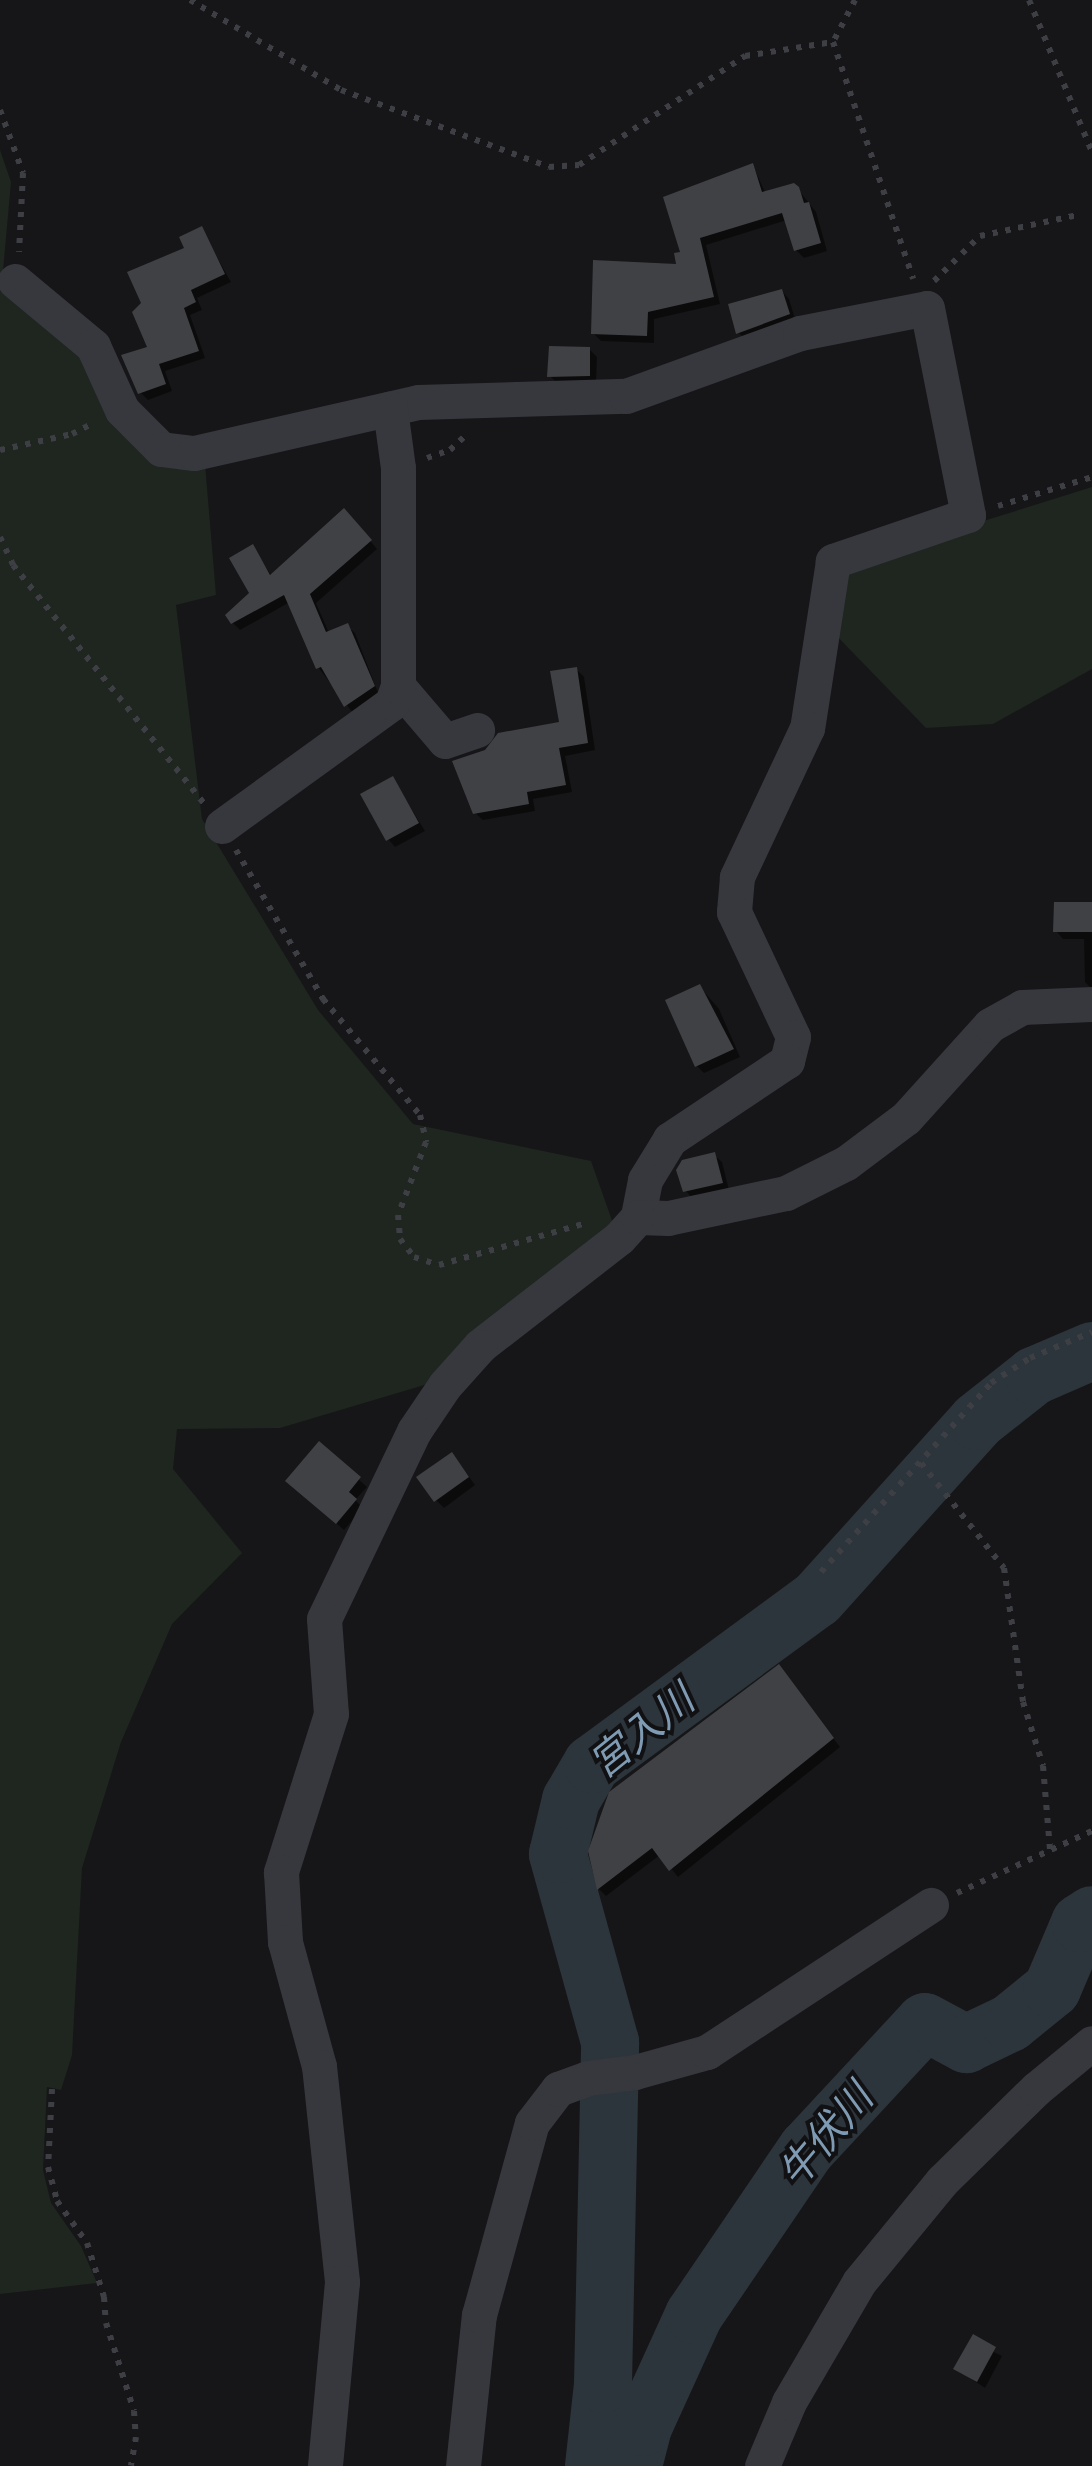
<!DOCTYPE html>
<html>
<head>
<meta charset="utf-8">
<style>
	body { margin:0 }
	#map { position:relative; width:1092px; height:2466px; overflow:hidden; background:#161618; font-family:"Space Grotesk","Noto Sans JP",sans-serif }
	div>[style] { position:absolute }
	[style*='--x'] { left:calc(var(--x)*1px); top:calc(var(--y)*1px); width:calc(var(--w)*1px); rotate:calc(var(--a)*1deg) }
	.green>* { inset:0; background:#1e261f }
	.shadow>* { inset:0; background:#0007 }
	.river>* { height:58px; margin:-29px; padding:0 29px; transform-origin:29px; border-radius:29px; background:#2c353c }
	.building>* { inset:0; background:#404145 }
	.path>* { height:6px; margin-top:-3px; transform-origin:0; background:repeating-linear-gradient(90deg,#3d3f44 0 5px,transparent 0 13px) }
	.minor>* { height:35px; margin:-17.5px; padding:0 17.5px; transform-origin:17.5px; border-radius:17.5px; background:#37383d }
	span { translate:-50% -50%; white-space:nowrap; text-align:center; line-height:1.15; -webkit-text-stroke:8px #111113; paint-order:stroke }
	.water-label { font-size:40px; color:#7f9bb3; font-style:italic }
</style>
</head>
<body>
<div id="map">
	<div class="green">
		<i style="clip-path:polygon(0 150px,11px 182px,3px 271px,84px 352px,109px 406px,205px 464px,216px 595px,176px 605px,202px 819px,318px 1010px,413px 1124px,591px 1161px,615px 1229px,441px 1380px,280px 1428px,177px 1429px,173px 1469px,242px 1553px,172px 1624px,121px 1742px,82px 1868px,72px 2055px,61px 2090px,47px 2087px,43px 2170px,51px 2203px,81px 2246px,97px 2283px,0 2294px)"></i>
		<i style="clip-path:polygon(1092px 487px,1092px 669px,993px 724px,926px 728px,830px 629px,846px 564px)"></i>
	</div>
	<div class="shadow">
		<i style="clip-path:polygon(753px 166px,766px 194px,794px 185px,801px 193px,816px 212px,827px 251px,804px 258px,796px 250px,787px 220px,706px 245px,720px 304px,654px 319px,654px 343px,601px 341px,593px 333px,680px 267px,683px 254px)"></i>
		<i style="clip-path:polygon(201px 229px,231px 282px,197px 298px,202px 310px,190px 315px,205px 358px,165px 371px,172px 391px,148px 400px,140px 392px,150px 348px,187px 249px)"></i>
		<i style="clip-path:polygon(782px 291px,789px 299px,796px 322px,746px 340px,738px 332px)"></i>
		<i style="clip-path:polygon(589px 349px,597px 357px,596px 382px,558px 384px,550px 376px)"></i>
		<i style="clip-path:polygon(352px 519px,377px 549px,316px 603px,329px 633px,347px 626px,355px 633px,380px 698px,353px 713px,318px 667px,290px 602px,240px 630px,233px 623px,252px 594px,252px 547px,272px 576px)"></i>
		<i style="clip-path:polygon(576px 669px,584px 677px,595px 750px,565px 756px,572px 792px,533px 799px,535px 811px,483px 820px,475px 813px,562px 724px)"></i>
		<i style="clip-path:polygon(393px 779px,425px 831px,395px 847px,388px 839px)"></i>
		<i style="clip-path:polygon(1092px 904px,1092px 989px,1085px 982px,1084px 939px,1063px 939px,1056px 931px)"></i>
		<i style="clip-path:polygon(700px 987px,719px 1009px,740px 1057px,704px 1073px,697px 1066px)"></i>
		<i style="clip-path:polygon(714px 1155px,722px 1162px,729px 1190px,693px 1199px,686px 1191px)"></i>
		<i style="clip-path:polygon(320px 1444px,367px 1487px,355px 1500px,363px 1508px,344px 1530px,296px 1488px)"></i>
		<i style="clip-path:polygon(459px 1463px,475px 1485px,444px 1508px,436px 1500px)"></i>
		<i style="clip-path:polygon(786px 1675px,840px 1747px,678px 1877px,660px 1855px,606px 1896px,599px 1889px,590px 1851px)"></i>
		<i style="clip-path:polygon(971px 2341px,1002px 2356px,985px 2388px,956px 2369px)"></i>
	</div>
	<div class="river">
		<i style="--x:594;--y:2466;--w:82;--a:-83.7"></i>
		<i style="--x:603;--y:2384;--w:342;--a:-88.8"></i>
		<i style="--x:610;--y:2042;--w:195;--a:-105.5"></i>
		<i style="--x:558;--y:1854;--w:56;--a:-76.5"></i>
		<i style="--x:571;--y:1800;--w:42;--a:-59.7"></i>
		<i style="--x:592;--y:1764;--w:279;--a:-36.3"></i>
		<i style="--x:817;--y:1599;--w:239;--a:-48"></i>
		<i style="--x:977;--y:1421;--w:73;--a:-38.3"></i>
		<i style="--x:1034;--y:1376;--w:63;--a:-23.3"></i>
		<i style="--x:633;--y:2466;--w:40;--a:-75.6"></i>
		<i style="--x:643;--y:2427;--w:123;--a:-65.5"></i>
		<i style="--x:694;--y:2315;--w:201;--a:-55.8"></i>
		<i style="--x:807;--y:2149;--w:173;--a:-47.1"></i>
		<i style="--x:925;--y:2022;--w:47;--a:28.2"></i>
		<i style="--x:966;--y:2044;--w:49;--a:-25.5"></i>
		<i style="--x:1010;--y:2023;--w:54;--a:-39"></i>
		<i style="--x:1052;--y:1989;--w:72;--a:-67"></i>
		<i style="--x:1080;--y:1923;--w:14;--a:-34"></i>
	</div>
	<div class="building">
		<i style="clip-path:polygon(753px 163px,762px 192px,794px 183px,799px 187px,804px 203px,809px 202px,821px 243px,794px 251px,782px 213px,700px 238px,714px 297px,648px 312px,647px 336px,591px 334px,593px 260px,676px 264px,674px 253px,680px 252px,663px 197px)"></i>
		<i style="clip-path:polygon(202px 226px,225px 274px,191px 290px,196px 302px,184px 308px,199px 351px,159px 364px,166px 384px,138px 394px,121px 355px,147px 347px,132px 312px,141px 303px,127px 272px,184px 248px,179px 237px)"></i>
		<i style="clip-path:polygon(782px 289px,790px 314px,736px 334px,728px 304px)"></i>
		<i style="clip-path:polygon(549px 346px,590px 347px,590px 376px,547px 377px)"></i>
		<i style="clip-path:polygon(344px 508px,372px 540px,310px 594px,326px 632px,348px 623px,375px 686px,344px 707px,321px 667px,316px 669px,284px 595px,231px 624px,225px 615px,249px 593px,229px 558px,253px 544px,270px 575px)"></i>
		<i style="clip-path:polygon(577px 667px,588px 743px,559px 748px,566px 785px,527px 792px,529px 804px,473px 814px,452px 761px,485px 750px,498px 733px,559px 722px,550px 671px)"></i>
		<i style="clip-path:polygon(393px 776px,419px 823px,386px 841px,360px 794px)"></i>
		<i style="clip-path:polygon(1054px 902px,1092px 902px,1092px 932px,1053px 932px)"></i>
		<i style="clip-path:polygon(700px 984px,734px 1049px,695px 1067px,665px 1000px)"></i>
		<i style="clip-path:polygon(715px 1152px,723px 1183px,683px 1192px,676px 1170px,682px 1160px)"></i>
		<i style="clip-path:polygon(319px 1441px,361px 1477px,349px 1492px,357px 1499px,336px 1524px,285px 1481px)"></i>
		<i style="clip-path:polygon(452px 1452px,469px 1477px,434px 1502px,416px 1477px)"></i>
		<i style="clip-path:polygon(779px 1664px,834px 1738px,669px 1871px,652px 1848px,597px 1890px,588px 1851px,609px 1792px)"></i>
		<i style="clip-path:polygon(973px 2334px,996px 2347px,977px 2382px,953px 2369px)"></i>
	</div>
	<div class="path">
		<i style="--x:190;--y:0;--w:176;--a:30.8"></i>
		<i style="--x:341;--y:90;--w:222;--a:20.3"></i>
		<i style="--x:549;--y:167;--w:30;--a:-4"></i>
		<i style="--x:579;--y:165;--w:199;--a:-33.3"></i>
		<i style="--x:745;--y:56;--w:89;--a:-9"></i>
		<i style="--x:855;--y:0;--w:47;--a:117.6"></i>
		<i style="--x:833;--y:42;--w:250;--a:71.3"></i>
		<i style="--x:1029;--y:0;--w:165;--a:67.5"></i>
		<i style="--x:0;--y:110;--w:67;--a:69.9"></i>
		<i style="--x:23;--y:173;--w:79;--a:92.9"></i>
		<i style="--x:934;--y:281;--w:64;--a:-44.4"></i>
		<i style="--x:980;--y:236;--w:100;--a:-12.1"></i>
		<i style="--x:0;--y:450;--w:74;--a:-12.5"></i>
		<i style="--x:72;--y:434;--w:25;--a:-27"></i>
		<i style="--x:427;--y:458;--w:24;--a:-19"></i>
		<i style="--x:450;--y:450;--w:23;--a:-43"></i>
		<i style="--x:998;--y:506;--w:98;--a:-17.1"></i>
		<i style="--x:0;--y:537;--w:31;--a:65"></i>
		<i style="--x:13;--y:565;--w:305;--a:51.3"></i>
		<i style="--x:236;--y:850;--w:173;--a:59.7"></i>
		<i style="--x:323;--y:999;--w:151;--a:50.1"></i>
		<i style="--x:420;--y:1115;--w:28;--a:77"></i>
		<i style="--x:426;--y:1142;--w:78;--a:111"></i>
		<i style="--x:398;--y:1215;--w:24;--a:85"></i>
		<i style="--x:400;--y:1239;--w:23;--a:52"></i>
		<i style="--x:414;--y:1257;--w:26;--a:18"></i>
		<i style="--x:439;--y:1265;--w:150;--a:-15.9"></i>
		<i style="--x:921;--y:1463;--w:134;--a:51.7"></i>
		<i style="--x:1004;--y:1568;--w:135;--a:81.9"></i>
		<i style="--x:1023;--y:1702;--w:67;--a:72.6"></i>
		<i style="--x:1043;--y:1766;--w:84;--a:85.2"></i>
		<i style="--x:821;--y:1572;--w:254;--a:-48"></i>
		<i style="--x:991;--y:1383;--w:46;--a:-32.7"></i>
		<i style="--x:1030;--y:1358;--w:67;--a:-22.8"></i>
		<i style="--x:957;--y:1893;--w:149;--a:-24.7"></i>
		<i style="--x:52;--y:2089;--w:78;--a:92.9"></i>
		<i style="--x:48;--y:2167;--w:35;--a:75"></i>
		<i style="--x:57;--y:2201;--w:52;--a:54.5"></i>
		<i style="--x:87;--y:2243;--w:57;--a:72.5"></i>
		<i style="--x:104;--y:2297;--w:26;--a:86"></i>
		<i style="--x:106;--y:2323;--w:92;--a:72.3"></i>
		<i style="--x:134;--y:2411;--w:26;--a:86"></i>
		<i style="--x:136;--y:2437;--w:29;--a:100"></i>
	</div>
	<div class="minor">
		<i style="--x:15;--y:281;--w:102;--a:39.8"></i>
		<i style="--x:93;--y:346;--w:70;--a:65.6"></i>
		<i style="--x:122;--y:410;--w:55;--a:45"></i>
		<i style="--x:161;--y:449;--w:33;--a:7"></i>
		<i style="--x:194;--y:453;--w:230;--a:-12.8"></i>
		<i style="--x:418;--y:402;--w:208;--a:-1.7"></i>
		<i style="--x:626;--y:396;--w:185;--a:-19.9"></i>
		<i style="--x:800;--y:333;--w:129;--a:-11.1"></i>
		<i style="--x:927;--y:308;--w:211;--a:78.8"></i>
		<i style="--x:968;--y:515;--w:143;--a:161.2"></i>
		<i style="--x:833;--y:561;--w:169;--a:98.8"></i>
		<i style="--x:807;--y:728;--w:165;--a:115.2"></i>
		<i style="--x:737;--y:877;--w:35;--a:95"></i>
		<i style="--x:734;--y:912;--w:138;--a:64.7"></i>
		<i style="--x:793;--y:1037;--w:25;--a:104"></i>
		<i style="--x:787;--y:1061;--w:141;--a:146.3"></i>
		<i style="--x:670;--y:1139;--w:48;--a:121.4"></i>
		<i style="--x:645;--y:1180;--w:38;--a:101"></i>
		<i style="--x:638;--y:1217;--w:28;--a:132"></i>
		<i style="--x:619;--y:1238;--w:176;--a:142.2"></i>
		<i style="--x:480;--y:1346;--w:52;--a:131.9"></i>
		<i style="--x:445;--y:1385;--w:55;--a:124"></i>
		<i style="--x:414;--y:1431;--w:208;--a:115.6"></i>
		<i style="--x:324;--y:1619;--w:95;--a:85.8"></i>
		<i style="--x:331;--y:1714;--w:166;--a:107.6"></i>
		<i style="--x:281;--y:1872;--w:70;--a:86.7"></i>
		<i style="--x:285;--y:1942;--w:129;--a:74.7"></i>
		<i style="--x:319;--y:2066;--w:217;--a:83.9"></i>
		<i style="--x:342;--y:2282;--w:185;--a:95.3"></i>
		<i style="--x:398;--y:686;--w:72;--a:49.5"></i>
		<i style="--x:445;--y:741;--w:34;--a:-19"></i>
		<i style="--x:222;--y:826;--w:210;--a:-35.9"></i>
		<i style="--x:392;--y:703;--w:18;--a:-71"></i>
		<i style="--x:398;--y:686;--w:218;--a:-90"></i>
		<i style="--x:398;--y:468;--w:60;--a:-97.7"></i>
		<i style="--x:638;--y:1217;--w:30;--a:2"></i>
		<i style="--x:668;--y:1218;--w:121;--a:-12"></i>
		<i style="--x:786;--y:1193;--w:67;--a:-26.6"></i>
		<i style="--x:846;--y:1163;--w:75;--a:-36.9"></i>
		<i style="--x:906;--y:1118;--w:125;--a:-47.9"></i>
		<i style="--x:990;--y:1025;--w:37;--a:-29"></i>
		<i style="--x:1022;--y:1007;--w:70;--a:-2.5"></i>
		<i style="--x:463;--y:2466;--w:152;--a:-84"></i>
		<i style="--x:479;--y:2315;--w:199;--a:-74.6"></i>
		<i style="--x:532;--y:2123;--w:43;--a:-52.6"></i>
		<i style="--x:558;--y:2089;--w:32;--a:-20"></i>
		<i style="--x:588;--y:2078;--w:47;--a:-7.3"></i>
		<i style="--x:635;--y:2072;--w:75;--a:-15.5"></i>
		<i style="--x:707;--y:2052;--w:268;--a:-33.3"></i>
		<i style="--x:762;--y:2466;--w:69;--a:-67.1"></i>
		<i style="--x:789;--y:2402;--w:139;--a:-59.7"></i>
		<i style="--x:859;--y:2282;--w:131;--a:-50.6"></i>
		<i style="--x:942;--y:2181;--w:132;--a:-44.4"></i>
		<i style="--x:1036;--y:2089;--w:72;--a:-39.4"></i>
	</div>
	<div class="water-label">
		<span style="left:642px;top:1732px;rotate:-39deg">宮入川</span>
		<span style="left:826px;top:2136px;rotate:-50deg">牛伏川</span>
	</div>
</div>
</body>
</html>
